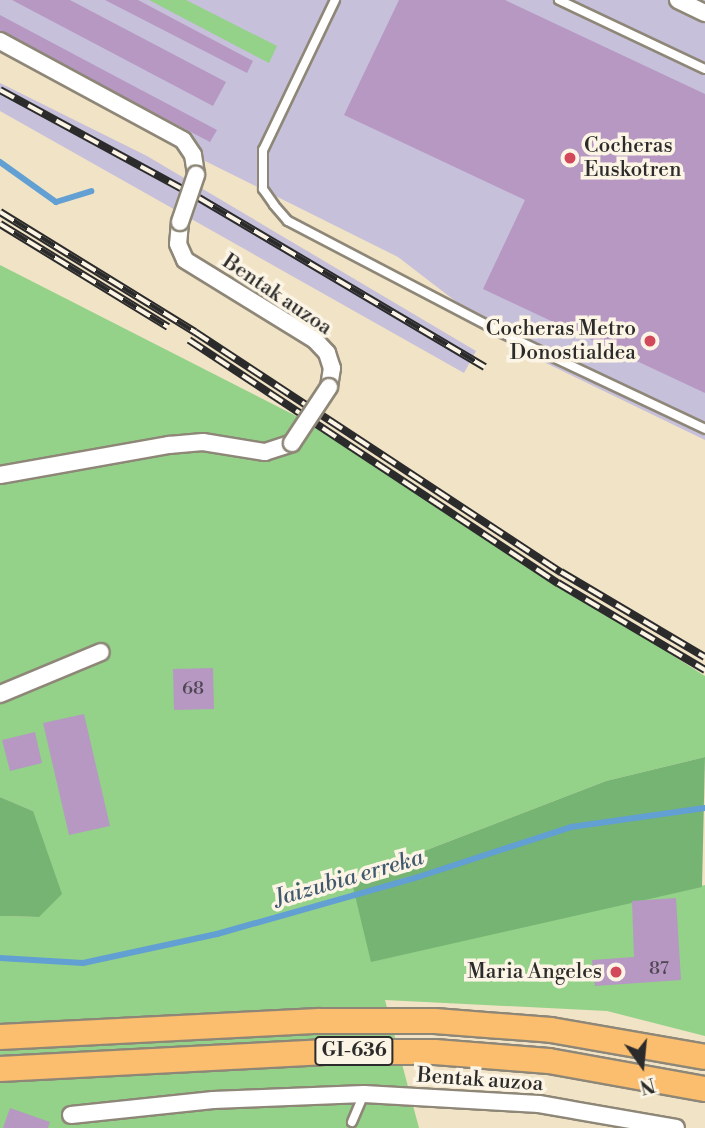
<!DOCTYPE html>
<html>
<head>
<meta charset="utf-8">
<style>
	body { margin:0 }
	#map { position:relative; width:705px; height:1128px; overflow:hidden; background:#f1e3c6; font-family:"Libre Bodoni",serif }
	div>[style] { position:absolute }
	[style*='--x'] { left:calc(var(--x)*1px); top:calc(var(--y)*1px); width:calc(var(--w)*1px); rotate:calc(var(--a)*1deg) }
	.industrial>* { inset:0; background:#c6c0da }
	.green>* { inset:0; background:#93d288 }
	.forest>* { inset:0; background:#76b474 }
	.stream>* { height:6px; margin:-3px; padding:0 3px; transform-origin:3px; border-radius:3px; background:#629fd3 }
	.building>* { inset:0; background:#b698c3 }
	.roads { filter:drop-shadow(2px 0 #8e8778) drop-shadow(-2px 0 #8e8778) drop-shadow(0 2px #8e8778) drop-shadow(0 -2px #8e8778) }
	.lane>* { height:8px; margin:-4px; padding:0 4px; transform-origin:4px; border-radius:4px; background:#fff }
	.street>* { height:16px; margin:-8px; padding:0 8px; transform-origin:8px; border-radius:8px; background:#fff }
	.primary>* { height:24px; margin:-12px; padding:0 12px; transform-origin:12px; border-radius:12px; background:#fabe6e }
	.rail>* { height:8px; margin-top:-4px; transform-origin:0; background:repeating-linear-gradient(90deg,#fcf5e5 0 16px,#2b2b2b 0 32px); box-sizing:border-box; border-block:2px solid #2b2b2b }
	.bridges { filter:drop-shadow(2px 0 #8e8778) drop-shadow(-2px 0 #8e8778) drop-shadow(0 2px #8e8778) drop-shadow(0 -2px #8e8778) }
	.street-bridge>* { height:16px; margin:-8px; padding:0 8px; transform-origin:8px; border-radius:8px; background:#fff }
	.dots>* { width:19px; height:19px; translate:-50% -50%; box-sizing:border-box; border:4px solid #fcf5e5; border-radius:50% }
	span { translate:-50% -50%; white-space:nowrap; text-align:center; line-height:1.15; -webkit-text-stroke:7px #fcf5e5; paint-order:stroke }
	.number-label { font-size:18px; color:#4e4651 }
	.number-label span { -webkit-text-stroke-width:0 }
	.shield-label span { padding:2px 5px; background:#fcf5e5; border:2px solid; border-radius:5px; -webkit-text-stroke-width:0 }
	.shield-label { font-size:19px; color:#2b2b2b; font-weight:700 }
	.poi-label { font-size:21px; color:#2b2b2b }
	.left { translate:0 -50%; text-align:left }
	.right { translate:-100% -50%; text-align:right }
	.street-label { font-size:21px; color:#2b2b2b }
	.water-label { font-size:23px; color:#41596e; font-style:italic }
	.north { position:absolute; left:607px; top:1030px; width:70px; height:70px; -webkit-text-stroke:5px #fcf5e5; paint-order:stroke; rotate:165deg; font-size:19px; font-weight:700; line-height:28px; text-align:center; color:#2b2b2b }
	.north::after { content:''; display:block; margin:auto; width:24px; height:32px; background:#2b2b2b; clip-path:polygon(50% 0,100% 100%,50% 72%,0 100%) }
</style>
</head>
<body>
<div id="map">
	<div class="industrial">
		<i style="clip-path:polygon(0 0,705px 0,705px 440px,519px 350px,398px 257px,193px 155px,0 42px)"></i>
		<i style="clip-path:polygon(0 83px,147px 156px,476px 351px,464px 373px,0 111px)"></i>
	</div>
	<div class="green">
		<i style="clip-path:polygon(149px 0,186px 0,277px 46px,269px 63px)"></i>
		<i style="clip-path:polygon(0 265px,304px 420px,705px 676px,705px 757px,606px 781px,351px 879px,372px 961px,705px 885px,705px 1036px,607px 1011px,385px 1000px,419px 1128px,0 1128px,0 916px,39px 917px,33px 811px,0 797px)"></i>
	</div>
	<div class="forest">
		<i style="clip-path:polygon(705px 757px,702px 887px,371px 962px,351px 879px,606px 781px)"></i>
		<i style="clip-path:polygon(0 797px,33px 811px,62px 894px,39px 917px,0 916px)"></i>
	</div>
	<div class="stream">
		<i style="--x:0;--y:162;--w:69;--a:35.5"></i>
		<i style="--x:56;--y:202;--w:37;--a:-17"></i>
		<i style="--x:0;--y:958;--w:83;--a:3.4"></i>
		<i style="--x:83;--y:963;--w:137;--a:-12.2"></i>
		<i style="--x:217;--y:934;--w:206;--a:-15.8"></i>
		<i style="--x:415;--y:878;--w:164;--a:-18.1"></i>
		<i style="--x:571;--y:827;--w:135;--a:-8.1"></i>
	</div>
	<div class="building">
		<i style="clip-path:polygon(12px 0,70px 0,226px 82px,213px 106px)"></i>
		<i style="clip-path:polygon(105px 0,138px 0,253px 61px,247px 73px)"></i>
		<i style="clip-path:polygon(399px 0,505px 0,705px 94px,705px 393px,483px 289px,525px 200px,344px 115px)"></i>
		<i style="clip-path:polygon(0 15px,128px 83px,217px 130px,210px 142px,0 32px)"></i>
		<i style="clip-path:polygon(213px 668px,214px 709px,174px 710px,173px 669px)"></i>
		<i style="clip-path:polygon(84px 714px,110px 826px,69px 835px,43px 723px)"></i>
		<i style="clip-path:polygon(35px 732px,42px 763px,10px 771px,2px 740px)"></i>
		<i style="clip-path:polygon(676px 898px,681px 980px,595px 986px,592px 960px,634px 957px,632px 901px)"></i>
		<i style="clip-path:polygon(10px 1108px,50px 1122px,48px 1128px,3px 1128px)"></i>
	</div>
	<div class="roads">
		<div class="lane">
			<i style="--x:335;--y:0;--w:166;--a:115.6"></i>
			<i style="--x:263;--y:150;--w:39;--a:90"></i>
			<i style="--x:263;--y:189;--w:19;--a:55"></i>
			<i style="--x:274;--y:205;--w:21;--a:49"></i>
			<i style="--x:288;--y:221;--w:239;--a:27.6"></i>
			<i style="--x:500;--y:332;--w:227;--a:25.3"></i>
			<i style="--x:559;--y:0;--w:161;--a:25.3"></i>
			<i style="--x:352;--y:1122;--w:30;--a:-67"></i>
		</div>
		<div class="street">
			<i style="--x:678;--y:0;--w:30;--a:26"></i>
			<i style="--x:0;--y:41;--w:208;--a:28.4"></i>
			<i style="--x:183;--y:140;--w:18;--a:56"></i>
			<i style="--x:193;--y:155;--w:20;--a:81"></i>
			<i style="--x:180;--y:222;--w:22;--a:95"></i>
			<i style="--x:178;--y:244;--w:17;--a:66"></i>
			<i style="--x:185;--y:260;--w:153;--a:31.6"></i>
			<i style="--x:315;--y:340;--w:18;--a:47"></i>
			<i style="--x:327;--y:353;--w:16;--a:72"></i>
			<i style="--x:332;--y:368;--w:19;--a:99"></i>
			<i style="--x:0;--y:475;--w:172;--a:-10.1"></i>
			<i style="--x:169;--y:445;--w:34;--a:-5"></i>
			<i style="--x:203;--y:442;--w:63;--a:9.2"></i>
			<i style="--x:265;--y:452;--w:28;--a:-18"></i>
			<i style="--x:0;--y:694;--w:109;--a:-22.6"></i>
			<i style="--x:71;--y:1115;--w:143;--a:-6"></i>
			<i style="--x:213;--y:1100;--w:151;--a:-2.3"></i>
			<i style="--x:364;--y:1094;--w:175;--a:3.3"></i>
			<i style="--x:539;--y:1104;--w:139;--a:9.9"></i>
		</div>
		<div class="primary">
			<i style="--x:0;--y:1037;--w:319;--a:-2.9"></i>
			<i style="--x:319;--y:1021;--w:116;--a:0"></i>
			<i style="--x:435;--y:1021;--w:116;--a:4.4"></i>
			<i style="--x:551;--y:1030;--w:156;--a:9.9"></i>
			<i style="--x:0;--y:1069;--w:322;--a:-3"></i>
			<i style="--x:322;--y:1052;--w:113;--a:0"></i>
			<i style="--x:435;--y:1052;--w:114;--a:4.5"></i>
			<i style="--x:549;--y:1061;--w:158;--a:10.2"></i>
		</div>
	</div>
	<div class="rail">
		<i style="--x:0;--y:90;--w:226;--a:28.5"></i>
		<i style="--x:199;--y:198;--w:332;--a:30.6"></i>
		<i style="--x:0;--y:212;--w:229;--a:31.6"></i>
		<i style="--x:195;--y:332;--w:438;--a:33.3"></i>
		<i style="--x:561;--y:572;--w:167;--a:30.6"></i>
		<i style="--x:0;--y:224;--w:197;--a:31.5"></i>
		<i style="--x:189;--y:340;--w:442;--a:33.4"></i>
		<i style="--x:558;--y:583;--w:171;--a:30.6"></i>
	</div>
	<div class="bridges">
		<div class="street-bridge">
			<i style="--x:180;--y:222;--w:50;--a:-71.2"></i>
			<i style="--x:292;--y:443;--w:67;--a:-56.5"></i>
		</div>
	</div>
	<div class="dots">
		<i style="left:570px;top:158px;background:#d1495b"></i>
		<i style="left:650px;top:341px;background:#d1495b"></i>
		<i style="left:616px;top:972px;background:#d1495b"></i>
	</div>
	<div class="number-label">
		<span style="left:193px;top:689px">68</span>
		<span style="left:659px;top:969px">87</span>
	</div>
	<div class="shield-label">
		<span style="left:354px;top:1051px">GI-636</span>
	</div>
	<div class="poi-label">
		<span class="left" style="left:584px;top:158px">Cocheras<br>Euskotren</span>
		<span class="right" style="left:636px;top:341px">Cocheras Metro<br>Donostialdea</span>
		<span class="right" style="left:602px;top:972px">Maria Angeles</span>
	</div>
	<div class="street-label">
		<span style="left:277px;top:295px;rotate:34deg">Bentak auzoa</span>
		<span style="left:480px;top:1080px;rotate:4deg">Bentak auzoa</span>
	</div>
	<div class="water-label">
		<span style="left:349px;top:878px;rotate:-16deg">Jaizubia erreka</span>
	</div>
	<div class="north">N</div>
</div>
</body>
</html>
